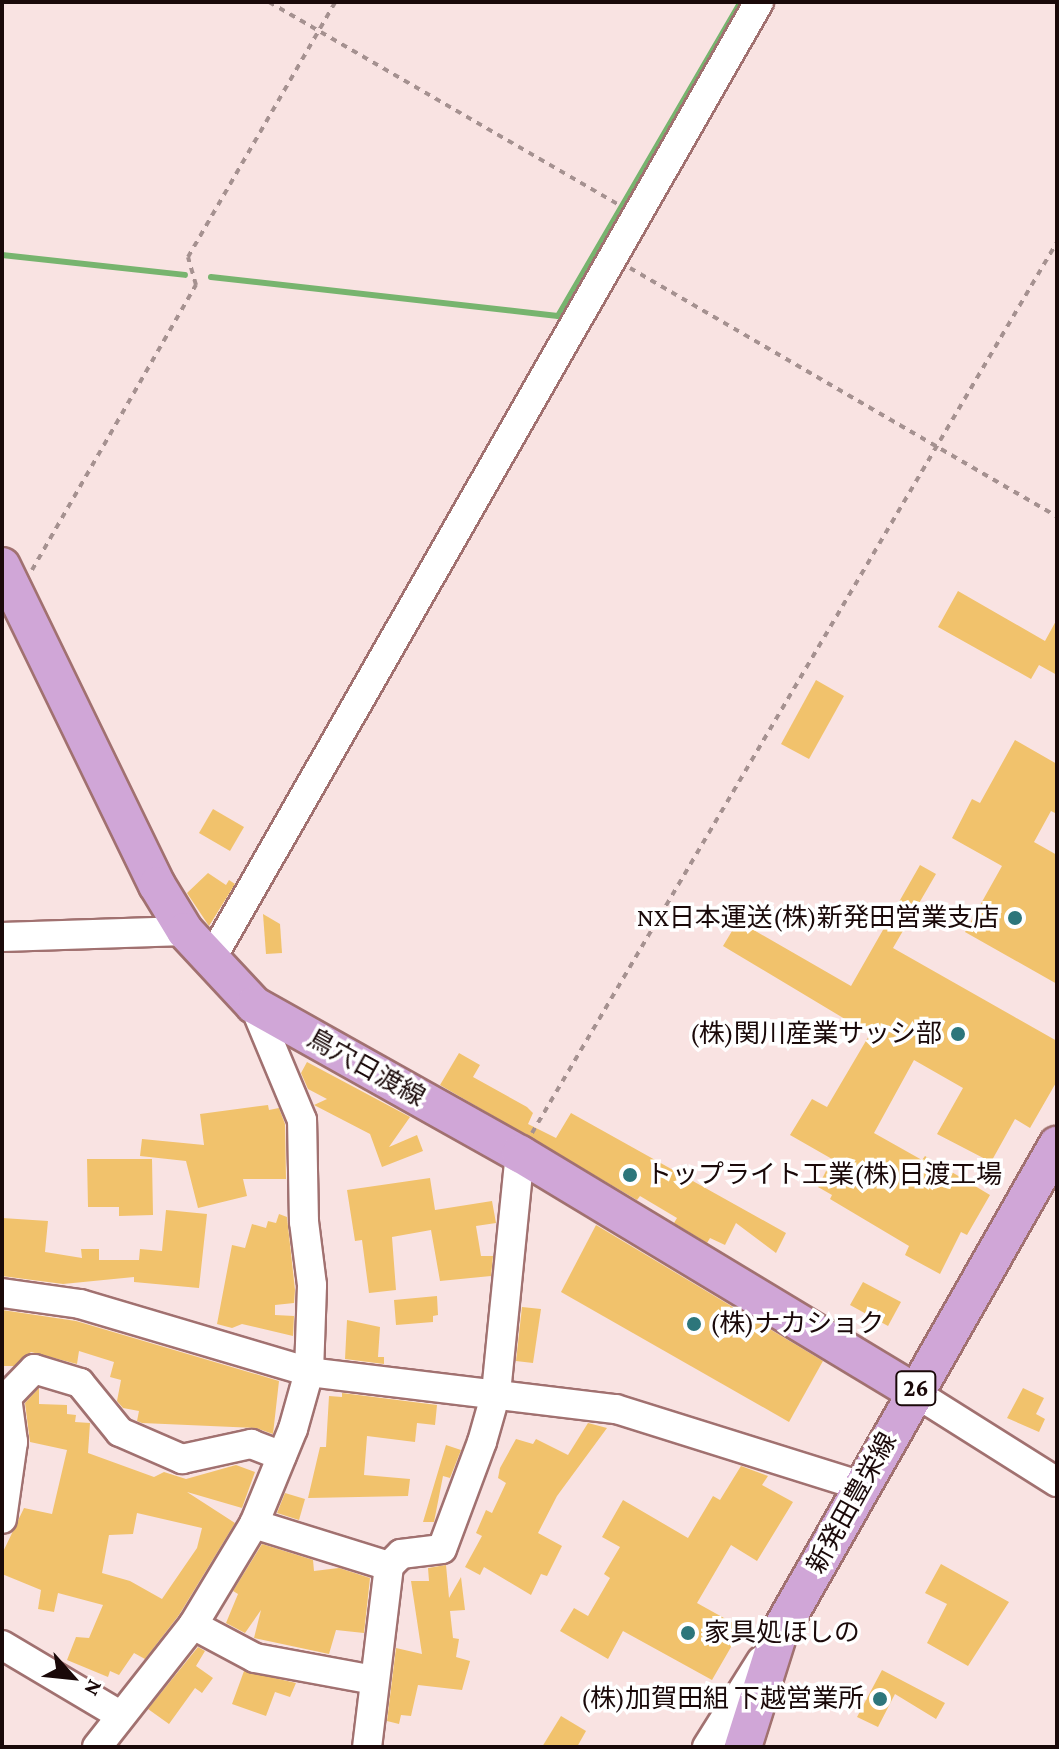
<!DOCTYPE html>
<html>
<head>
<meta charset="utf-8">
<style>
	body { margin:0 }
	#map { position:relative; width:1059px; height:1749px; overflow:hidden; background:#f9e3e2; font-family:"Crimson Pro","Noto Sans JP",serif }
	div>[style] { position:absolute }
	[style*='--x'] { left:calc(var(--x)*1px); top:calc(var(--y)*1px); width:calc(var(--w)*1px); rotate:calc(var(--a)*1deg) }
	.stream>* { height:6px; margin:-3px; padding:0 3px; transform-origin:3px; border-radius:3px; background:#77b46e }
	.building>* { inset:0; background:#f1c26c }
	.path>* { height:4px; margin-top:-2px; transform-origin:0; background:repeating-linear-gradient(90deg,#a59190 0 6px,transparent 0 12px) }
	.roads { filter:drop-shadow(2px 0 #a17170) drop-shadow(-2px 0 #a17170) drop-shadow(0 2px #a17170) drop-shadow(0 -2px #a17170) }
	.minor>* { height:28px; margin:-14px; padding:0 14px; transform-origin:14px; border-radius:14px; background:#fff }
	.major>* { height:36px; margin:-18px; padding:0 18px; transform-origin:18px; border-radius:18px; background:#d0a6d7 }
	.dots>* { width:22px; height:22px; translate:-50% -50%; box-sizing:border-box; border:4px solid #fff; border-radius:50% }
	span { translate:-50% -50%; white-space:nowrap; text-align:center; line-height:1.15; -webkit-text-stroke:7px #fff; paint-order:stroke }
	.shield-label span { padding:2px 6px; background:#fff; border:2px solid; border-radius:6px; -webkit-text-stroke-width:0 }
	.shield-label { font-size:24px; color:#1a0909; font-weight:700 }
	.poi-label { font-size:26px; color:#1a0909 }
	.right { translate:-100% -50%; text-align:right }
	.left { translate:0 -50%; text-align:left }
	.street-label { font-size:26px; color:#1a0909 }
	.frame { position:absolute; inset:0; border:4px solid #1a0909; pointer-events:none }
	.north { position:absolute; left:32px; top:1637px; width:80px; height:80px; -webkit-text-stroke:6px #fff; paint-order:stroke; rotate:117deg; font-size:22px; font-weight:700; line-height:32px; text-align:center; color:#1a0909 }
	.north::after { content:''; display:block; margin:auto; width:28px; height:36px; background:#1a0909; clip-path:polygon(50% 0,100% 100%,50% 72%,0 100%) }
</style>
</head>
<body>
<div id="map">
	<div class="stream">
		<i style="--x:2;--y:255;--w:184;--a:6.2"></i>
		<i style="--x:211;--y:277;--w:349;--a:6.4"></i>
		<i style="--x:558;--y:316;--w:363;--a:-59.8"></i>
	</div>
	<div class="building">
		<i style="clip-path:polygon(958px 591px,1045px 641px,1057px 619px,1057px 675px,1039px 665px,1031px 679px,938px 627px)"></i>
		<i style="clip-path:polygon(816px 680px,844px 696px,809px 759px,781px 744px)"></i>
		<i style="clip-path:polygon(1015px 740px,1057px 764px,1057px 814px,1051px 811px,1034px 842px,1057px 855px,1057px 984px,965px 932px,1002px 866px,952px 838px,972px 799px,980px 803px)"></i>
		<i style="clip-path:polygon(213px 809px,244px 827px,230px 851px,199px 833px)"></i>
		<i style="clip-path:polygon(920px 865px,936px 874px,893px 948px,1057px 1041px,1057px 1081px,1030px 1128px,1015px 1119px,991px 1162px,937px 1134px,963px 1088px,914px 1060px,874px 1133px,922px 1160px,925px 1156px,990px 1195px,967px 1235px,961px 1232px,940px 1274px,905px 1255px,909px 1246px,830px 1199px,832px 1195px,818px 1187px,832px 1159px,790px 1135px,812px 1099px,827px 1107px,870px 1034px,723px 946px,738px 921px,851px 986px)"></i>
		<i style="clip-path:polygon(208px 873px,226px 885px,229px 880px,235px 884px,209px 926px,187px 893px)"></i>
		<i style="clip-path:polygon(263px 914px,280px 924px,282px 953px,266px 954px)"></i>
		<i style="clip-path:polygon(459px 1053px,480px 1065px,473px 1077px,527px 1107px,533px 1113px,528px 1124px,556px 1138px,571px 1113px,786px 1233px,776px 1253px,736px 1223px,725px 1245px,710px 1238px,707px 1243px,674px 1223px,677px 1218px,640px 1196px,637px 1200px,440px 1085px)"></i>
		<i style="clip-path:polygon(307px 1062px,410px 1117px,389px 1147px,417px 1135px,423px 1151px,382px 1167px,370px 1134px,314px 1105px,327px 1099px,308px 1089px,301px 1073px)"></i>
		<i style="clip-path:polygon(268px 1105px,269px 1110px,279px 1108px,285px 1124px,286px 1179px,243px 1179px,247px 1196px,198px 1208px,186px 1161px,140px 1156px,142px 1139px,204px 1145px,200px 1114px)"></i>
		<i style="clip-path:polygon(87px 1159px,152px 1159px,153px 1215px,119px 1216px,119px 1207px,88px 1207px)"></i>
		<i style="clip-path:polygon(430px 1178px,435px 1210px,492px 1201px,496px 1223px,476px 1226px,481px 1256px,493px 1256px,491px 1276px,440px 1281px,431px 1230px,392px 1237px,396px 1290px,369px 1293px,362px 1240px,355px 1241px,347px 1190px)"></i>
		<i style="clip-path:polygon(166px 1210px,207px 1214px,199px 1288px,134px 1282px,134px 1277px,63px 1284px,2px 1276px,2px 1218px,48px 1221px,45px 1252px,82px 1258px,81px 1249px,99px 1249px,99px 1260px,139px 1260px,140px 1249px,162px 1251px)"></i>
		<i style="clip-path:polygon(279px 1214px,287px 1217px,295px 1290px,294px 1303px,275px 1305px,275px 1315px,294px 1316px,293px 1336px,242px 1324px,232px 1328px,217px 1324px,232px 1245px,245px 1248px,252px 1224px,266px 1228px,268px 1221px,276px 1223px)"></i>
		<i style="clip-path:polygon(596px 1225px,823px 1361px,789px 1422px,561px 1292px)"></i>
		<i style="clip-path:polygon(863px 1282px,901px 1302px,888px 1326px,850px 1305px)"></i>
		<i style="clip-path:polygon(437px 1296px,438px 1315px,433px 1316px,433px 1322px,396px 1325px,394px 1300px)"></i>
		<i style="clip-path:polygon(522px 1307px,541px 1309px,533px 1363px,516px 1361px)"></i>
		<i style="clip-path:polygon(2px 1310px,76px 1321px,279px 1381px,273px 1434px,256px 1428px,142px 1423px,137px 1421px,139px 1411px,123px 1408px,117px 1401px,121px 1380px,110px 1377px,114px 1362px,79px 1351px,77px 1364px,31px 1352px,14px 1366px,2px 1366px)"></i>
		<i style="clip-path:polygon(347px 1320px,380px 1327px,378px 1357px,384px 1357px,384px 1364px,345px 1359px)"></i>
		<i style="clip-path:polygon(evenodd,39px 1388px,39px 1404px,67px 1405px,67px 1414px,76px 1415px,75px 1422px,90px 1423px,88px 1453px,154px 1477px,164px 1472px,186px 1479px,236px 1465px,255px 1472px,242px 1508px,187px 1492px,235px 1523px,179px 1615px,145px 1659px,134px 1653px,119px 1675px,110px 1671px,108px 1677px,67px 1660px,76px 1637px,89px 1638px,103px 1605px,58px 1593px,54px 1612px,38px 1609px,41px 1590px,2px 1574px,2px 1554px,24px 1508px,52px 1514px,67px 1450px,30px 1442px,25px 1403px,39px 1388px,137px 1513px,202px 1528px,197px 1548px,162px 1599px,130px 1581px,102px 1573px,109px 1535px,133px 1534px,137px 1513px)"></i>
		<i style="clip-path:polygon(1023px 1388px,1044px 1398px,1036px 1414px,1045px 1419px,1039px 1432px,1007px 1418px)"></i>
		<i style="clip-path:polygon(342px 1393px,437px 1405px,435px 1425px,417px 1423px,415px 1442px,367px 1436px,364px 1475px,410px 1479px,408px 1496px,308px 1498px,320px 1447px,326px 1447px,329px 1396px,342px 1397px)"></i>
		<i style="clip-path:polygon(588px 1423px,607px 1428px,557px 1496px,538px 1533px,562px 1546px,547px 1576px,541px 1574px,531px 1595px,484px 1567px,480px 1575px,465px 1567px,482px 1536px,476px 1533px,486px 1510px,492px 1513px,506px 1483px,498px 1478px,500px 1468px,516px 1439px,533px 1444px,536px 1439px,568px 1455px)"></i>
		<i style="clip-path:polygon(446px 1445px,461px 1450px,450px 1478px,443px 1476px,434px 1522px,423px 1522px)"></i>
		<i style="clip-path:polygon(741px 1466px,768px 1476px,762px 1485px,793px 1502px,757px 1561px,731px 1545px,697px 1603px,742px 1628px,712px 1680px,623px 1631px,608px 1659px,560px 1631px,574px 1608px,588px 1616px,610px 1578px,604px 1574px,620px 1547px,602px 1537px,623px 1500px,688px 1538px,713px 1496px,720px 1500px)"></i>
		<i style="clip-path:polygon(285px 1493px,305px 1499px,299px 1520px,277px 1513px)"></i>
		<i style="clip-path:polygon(262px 1544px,313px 1560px,314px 1571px,339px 1568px,370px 1578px,364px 1633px,336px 1630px,329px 1654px,254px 1638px,261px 1610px,245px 1633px,226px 1623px,238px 1594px,233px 1591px)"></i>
		<i style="clip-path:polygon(941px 1564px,1009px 1602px,968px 1666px,927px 1643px,947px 1604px,925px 1593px)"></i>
		<i style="clip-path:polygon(446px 1565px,449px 1598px,461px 1577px,465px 1610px,450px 1611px,453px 1638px,459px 1639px,456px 1657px,470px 1661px,462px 1690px,418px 1685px,411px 1716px,401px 1715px,399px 1724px,387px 1721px,396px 1648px,422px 1654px,411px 1581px,429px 1581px,428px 1568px)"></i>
		<i style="clip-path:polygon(198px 1647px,205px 1651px,196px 1666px,213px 1678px,202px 1693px,195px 1688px,169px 1724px,148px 1709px)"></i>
		<i style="clip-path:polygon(882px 1670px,945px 1703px,936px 1719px,895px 1694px,878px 1727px,857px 1717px)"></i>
		<i style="clip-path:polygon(244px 1671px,296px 1683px,290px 1697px,275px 1692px,266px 1716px,232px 1704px)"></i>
		<i style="clip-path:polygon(561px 1716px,586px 1731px,577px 1747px,542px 1747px)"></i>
	</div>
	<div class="path">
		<i style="--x:269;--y:2;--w:405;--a:30.1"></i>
		<i style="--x:630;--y:268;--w:494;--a:30.2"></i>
		<i style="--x:32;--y:570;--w:329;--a:-60.1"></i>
		<i style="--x:196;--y:285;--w:29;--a:-106"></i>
		<i style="--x:188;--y:257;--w:294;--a:-60"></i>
		<i style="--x:532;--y:1133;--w:1034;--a:-59.49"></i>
	</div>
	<div class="roads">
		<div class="minor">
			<i style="--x:2;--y:937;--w:183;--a:-1.9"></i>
			<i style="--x:210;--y:961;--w:1105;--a:-60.21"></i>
			<i style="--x:2;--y:1293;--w:79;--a:8"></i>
			<i style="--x:80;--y:1304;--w:239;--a:16.5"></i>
			<i style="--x:309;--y:1372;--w:309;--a:6.9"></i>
			<i style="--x:616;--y:1409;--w:257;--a:17.4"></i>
			<i style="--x:914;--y:1392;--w:169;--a:32.2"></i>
			<i style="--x:2;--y:1519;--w:78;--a:-81.9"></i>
			<i style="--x:13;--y:1442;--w:45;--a:-97.6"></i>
			<i style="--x:7;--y:1397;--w:39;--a:-46"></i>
			<i style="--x:34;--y:1369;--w:48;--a:16.9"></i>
			<i style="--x:80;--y:1383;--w:63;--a:50.8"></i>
			<i style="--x:120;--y:1432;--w:68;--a:23.5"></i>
			<i style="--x:182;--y:1459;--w:71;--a:-12.3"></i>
			<i style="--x:251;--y:1444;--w:33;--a:21"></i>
			<i style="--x:254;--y:1524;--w:141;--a:17.3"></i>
			<i style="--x:389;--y:1566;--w:182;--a:96.9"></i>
			<i style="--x:389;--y:1566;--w:17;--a:-45"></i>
			<i style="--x:401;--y:1554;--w:41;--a:-7"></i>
			<i style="--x:442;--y:1549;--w:114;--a:-69.5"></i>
			<i style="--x:482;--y:1442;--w:51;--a:-74.1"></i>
			<i style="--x:496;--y:1393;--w:240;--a:-84.3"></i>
			<i style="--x:193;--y:1625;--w:70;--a:28"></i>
			<i style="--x:255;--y:1658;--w:121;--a:10.5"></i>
			<i style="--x:2;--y:1645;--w:137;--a:30.7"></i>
			<i style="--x:97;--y:1747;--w:155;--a:-51.8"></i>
			<i style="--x:193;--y:1625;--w:118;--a:-58.9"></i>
			<i style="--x:254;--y:1524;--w:103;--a:-67.7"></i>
			<i style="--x:293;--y:1429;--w:59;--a:-74.3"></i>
			<i style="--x:309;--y:1372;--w:87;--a:-88"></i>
			<i style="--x:312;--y:1285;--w:64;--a:-97.2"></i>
			<i style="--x:304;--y:1222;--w:102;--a:-91.1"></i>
			<i style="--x:302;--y:1120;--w:125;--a:-112.7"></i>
			<i style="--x:707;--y:1747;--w:102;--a:-57.9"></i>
		</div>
		<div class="major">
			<i style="--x:2;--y:566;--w:355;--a:64.1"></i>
			<i style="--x:157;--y:885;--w:54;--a:58.7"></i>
			<i style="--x:185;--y:931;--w:101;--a:47"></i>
			<i style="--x:254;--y:1005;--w:305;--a:29.3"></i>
			<i style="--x:520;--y:1154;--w:460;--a:31.1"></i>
			<i style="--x:743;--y:1747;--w:120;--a:-72.5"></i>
			<i style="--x:779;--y:1633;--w:562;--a:-60.33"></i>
		</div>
	</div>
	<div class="dots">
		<i style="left:1015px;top:918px;background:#2d767b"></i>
		<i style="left:958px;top:1034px;background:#2d767b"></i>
		<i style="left:630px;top:1175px;background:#2d767b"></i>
		<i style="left:694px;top:1324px;background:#2d767b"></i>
		<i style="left:688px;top:1633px;background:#2d767b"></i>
		<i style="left:880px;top:1699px;background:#2d767b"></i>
	</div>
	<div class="shield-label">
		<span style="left:916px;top:1388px">26</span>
	</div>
	<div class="poi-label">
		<span class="right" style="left:999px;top:918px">NX日本運送(株)新発田営業支店</span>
		<span class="right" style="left:942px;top:1034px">(株)関川産業サッシ部</span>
		<span class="left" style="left:646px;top:1175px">トップライト工業(株)日渡工場</span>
		<span class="left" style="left:710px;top:1324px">(株)ナカショク</span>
		<span class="left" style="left:704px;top:1633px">家具処ほしの</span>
		<span class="right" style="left:864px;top:1699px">(株)加賀田組 下越営業所</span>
	</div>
	<div class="street-label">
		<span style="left:366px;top:1068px;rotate:29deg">鳥穴日渡線</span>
		<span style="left:852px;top:1503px;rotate:-61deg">新発田豊栄線</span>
	</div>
	<div class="frame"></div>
	<div class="north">N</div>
</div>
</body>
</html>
